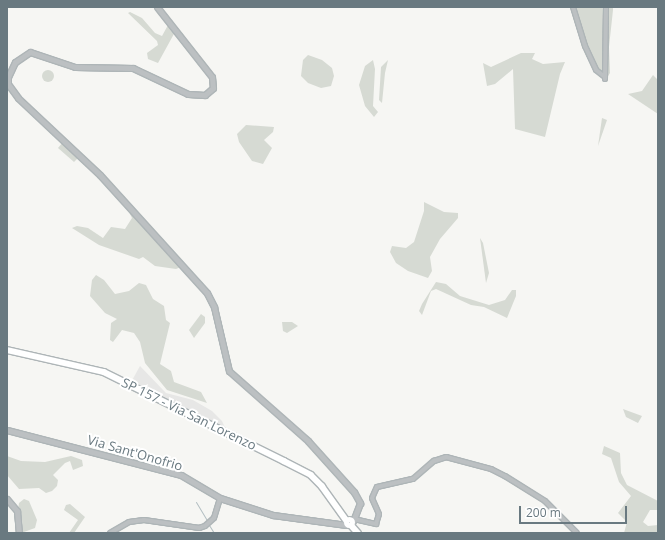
<!DOCTYPE html>
<html>
<head>
<meta charset="utf-8">
<style>
	body { margin:0 }
	#map { position:relative; width:665px; height:540px; overflow:hidden; background:#f6f6f3; font-family:"Open Sans",sans-serif }
	div>[style] { position:absolute }
	[style*='--x'] { left:calc(var(--x)*1px); top:calc(var(--y)*1px); width:calc(var(--w)*1px); rotate:calc(var(--a)*1deg) }
	.built>* { inset:0; background:#e7e7e6 }
	.green>* { inset:0; background:#d6dad3 }
	.round { border-radius:50% }
	.stream>* { height:1px; margin:-0.5px; padding:0 0.5px; transform-origin:0.5px; border-radius:0.5px; background:#b3bfc2 }
	.roads { filter:drop-shadow(1px 0 #aeb5b7) drop-shadow(-1px 0 #aeb5b7) drop-shadow(0 1px #aeb5b7) drop-shadow(0 -1px #aeb5b7) }
	.minor>* { height:4px; margin:-2px; padding:0 2px; transform-origin:2px; border-radius:2px; background:#bcc0c2 }
	.tertiary>* { height:5px; margin:-2.5px; padding:0 2.5px; transform-origin:2.5px; border-radius:2.5px; background:#bcc0c2 }
	.secondary>* { height:5.5px; margin:-2.75px; padding:0 2.75px; transform-origin:2.75px; border-radius:2.75px; background:#fff }
	.secondary>.ring { margin:-2.75px; padding:0; box-sizing:content-box; background:none; border:5.5px solid #fff; border-radius:50% }
	span { translate:-50% -50%; white-space:nowrap; text-align:center; line-height:1.15; -webkit-text-stroke:4px #fff; paint-order:stroke }
	.street-label { font-size:13px; color:#697980 }
	.frame { position:absolute; inset:0; border:8px solid #697980; pointer-events:none }
	.scale { position:absolute; left:519px; top:506px; width:108px; height:18px; box-sizing:border-box; border:2px solid #697980; border-top:0; padding-left:5px; font-size:12px; line-height:14px; white-space:nowrap; color:#697980; -webkit-text-stroke:3px #fff; paint-order:stroke }
</style>
</head>
<body>
<div id="map">
	<div class="built">
		<i style="clip-path:polygon(140px 366px,166px 393px,193px 400px,212px 411px,222px 421px,227px 432px,130px 384px)"></i>
	</div>
	<div class="green">
		<i style="clip-path:polygon(574px 7px,604px 7px,603px 73px,595px 64px,586px 45px)"></i>
		<i style="clip-path:polygon(607px 7px,613px 7px,613px 10px,609px 47px,610px 73px,607px 78px)"></i>
		<i style="clip-path:polygon(130px 12px,142px 18px,155px 33px,162px 36px,168px 25px,175px 32px,158px 63px,148px 59px,147px 53px,158px 45px,157px 41px,128px 13px)"></i>
		<i style="clip-path:polygon(521px 53px,535px 53px,532px 59px,543px 64px,565px 62px,560px 74px,545px 137px,515px 129px,513px 69px,495px 84px,487px 86px,483px 63px,491px 67px)"></i>
		<i style="clip-path:polygon(308px 55px,322px 60px,332px 68px,334px 76px,331px 86px,321px 88px,308px 83px,301px 76px,303px 60px)"></i>
		<i style="clip-path:polygon(373px 60px,375px 69px,373px 106px,378px 112px,374px 117px,365px 106px,359px 85px,365px 66px)"></i>
		<i style="clip-path:polygon(388px 60px,385px 73px,382px 103px,379px 100px,381px 67px)"></i>
		<i class="round" style="left:42px;top:70px;width:12px;height:12px"></i>
		<i style="clip-path:polygon(653px 75px,658px 80px,658px 114px,628px 94px,642px 91px)"></i>
		<i style="clip-path:polygon(602px 118px,607px 120px,598px 146px)"></i>
		<i style="clip-path:polygon(246px 125px,274px 127px,273px 132px,264px 140px,272px 148px,263px 164px,252px 161px,239px 142px,237px 134px)"></i>
		<i style="clip-path:polygon(63px 142px,79px 157px,74px 162px,58px 148px)"></i>
		<i style="clip-path:polygon(424px 202px,444px 212px,458px 213px,458px 218px,440px 239px,430px 257px,432px 271px,428px 278px,408px 271px,396px 263px,390px 252px,392px 246px,406px 248px,414px 242px,424px 211px)"></i>
		<i style="clip-path:polygon(131px 211px,181px 267px,176px 269px,155px 266px,143px 257px,139px 259px,99px 245px,72px 228px,77px 226px,88px 228px,103px 238px,111px 227px,125px 229px,132px 218px,129px 212px)"></i>
		<i style="clip-path:polygon(480px 238px,483px 243px,489px 273px,486px 283px)"></i>
		<i style="clip-path:polygon(96px 275px,104px 280px,115px 294px,129px 291px,139px 283px,146px 285px,153px 299px,164px 306px,166px 320px,170px 323px,160px 364px,171px 371px,174px 382px,201px 392px,207px 403px,167px 390px,145px 363px,140px 342px,134px 333px,122px 330px,113px 342px,110px 340px,111px 323px,117px 319px,105px 313px,90px 296px,92px 280px)"></i>
		<i style="clip-path:polygon(436px 282px,446px 284px,460px 296px,489px 305px,505px 300px,512px 290px,516px 290px,516px 296px,507px 318px,484px 307px,471px 305px,436px 289px,431px 291px,422px 315px,419px 311px,422px 304px)"></i>
		<i style="clip-path:polygon(201px 314px,205px 317px,205px 323px,194px 338px,189px 330px)"></i>
		<i style="clip-path:polygon(282px 322px,292px 322px,298px 326px,287px 333px,283px 331px)"></i>
		<i style="clip-path:polygon(623px 409px,642px 416px,638px 423px,626px 417px)"></i>
		<i style="clip-path:polygon(604px 446px,620px 453px,621px 473px,627px 485px,658px 501px,658px 510px,650px 510px,643px 522px,648px 526px,658px 525px,658px 533px,624px 533px,627px 522px,618px 513px,631px 496px,619px 482px,611px 458px,602px 454px)"></i>
		<i style="clip-path:polygon(7px 456px,21px 461px,45px 462px,71px 456px,82px 460px,83px 466px,73px 470px,70px 461px,65px 463px,53px 475px,58px 480px,57px 486px,52px 491px,46px 493px,39px 488px,19px 489px,7px 475px)"></i>
		<i style="clip-path:polygon(24px 499px,29px 501px,37px 520px,35px 528px,21px 533px,18px 509px,19px 503px)"></i>
		<i style="clip-path:polygon(70px 504px,85px 517px,74px 533px,69px 533px,78px 520px,64px 510px,66px 505px)"></i>
	</div>
	<div class="stream">
		<i style="--x:196;--y:502;--w:23;--a:59"></i>
		<i style="--x:209;--y:525;--w:9;--a:58"></i>
	</div>
	<div class="roads">
		<div class="minor">
			<i style="--x:573;--y:7;--w:41;--a:72.9"></i>
			<i style="--x:585;--y:46;--w:26;--a:65"></i>
			<i style="--x:596;--y:70;--w:11;--a:38"></i>
			<i style="--x:605;--y:79;--w:72;--a:-89.2"></i>
			<i style="--x:354;--y:519;--w:23;--a:13"></i>
			<i style="--x:376;--y:524;--w:10;--a:-73"></i>
			<i style="--x:379;--y:514;--w:17;--a:-114"></i>
			<i style="--x:372;--y:498;--w:12;--a:-66"></i>
			<i style="--x:377;--y:487;--w:37;--a:-13"></i>
			<i style="--x:413;--y:479;--w:28;--a:-41"></i>
			<i style="--x:434;--y:461;--w:13;--a:-18"></i>
			<i style="--x:446;--y:457;--w:47;--a:14.9"></i>
			<i style="--x:491;--y:469;--w:16;--a:27"></i>
			<i style="--x:505;--y:476;--w:47;--a:32"></i>
			<i style="--x:545;--y:501;--w:45;--a:45"></i>
			<i style="--x:110;--y:533;--w:22;--a:-30"></i>
			<i style="--x:129;--y:522;--w:15;--a:-8"></i>
			<i style="--x:144;--y:520;--w:56;--a:8.3"></i>
			<i style="--x:199;--y:528;--w:6;--a:-18"></i>
			<i style="--x:205;--y:526;--w:12;--a:-42"></i>
			<i style="--x:214;--y:518;--w:21;--a:-73"></i>
		</div>
		<div class="tertiary">
			<i style="--x:157;--y:7;--w:89;--a:51.8"></i>
			<i style="--x:212;--y:77;--w:11;--a:85"></i>
			<i style="--x:213;--y:88;--w:11;--a:139"></i>
			<i style="--x:205;--y:95;--w:17;--a:-177"></i>
			<i style="--x:188;--y:94;--w:61;--a:-154.7"></i>
			<i style="--x:133;--y:68;--w:58;--a:-179"></i>
			<i style="--x:75;--y:67;--w:47;--a:-161.6"></i>
			<i style="--x:30;--y:52;--w:18;--a:146"></i>
			<i style="--x:15;--y:62;--w:17;--a:115"></i>
			<i style="--x:8;--y:77;--w:7;--a:90"></i>
			<i style="--x:8;--y:84;--w:17;--a:54"></i>
			<i style="--x:18;--y:98;--w:112;--a:43.2"></i>
			<i style="--x:100;--y:175;--w:159;--a:47.8"></i>
			<i style="--x:207;--y:293;--w:16;--a:63"></i>
			<i style="--x:214;--y:307;--w:66;--a:76.8"></i>
			<i style="--x:229;--y:371;--w:106;--a:41.5"></i>
			<i style="--x:308;--y:441;--w:69;--a:48"></i>
			<i style="--x:354;--y:492;--w:13;--a:61"></i>
			<i style="--x:360;--y:503;--w:19;--a:111"></i>
			<i style="--x:7;--y:430;--w:180;--a:14.5"></i>
			<i style="--x:181;--y:475;--w:45;--a:30.5"></i>
			<i style="--x:220;--y:498;--w:56;--a:17.8"></i>
			<i style="--x:273;--y:515;--w:74;--a:7.8"></i>
			<i style="--x:7;--y:499;--w:16;--a:50"></i>
			<i style="--x:17;--y:511;--w:22;--a:85"></i>
		</div>
		<div class="secondary">
			<i style="--x:7;--y:350;--w:99;--a:12.8"></i>
			<i style="--x:104;--y:372;--w:201;--a:26.3"></i>
			<i style="--x:284;--y:461;--w:30;--a:27"></i>
			<i style="--x:311;--y:475;--w:16;--a:45"></i>
			<i style="--x:322;--y:486;--w:43;--a:54.5"></i>
			<i class="ring" style="left:346.5px;top:519.5px;width:1.5px;height:1.5px"></i>
			<i style="--x:352;--y:526;--w:9;--a:49"></i>
		</div>
	</div>
	<div class="street-label">
		<span style="left:189px;top:414px;rotate:26deg">SP 157 - Via San Lorenzo</span>
		<span style="left:135px;top:453px;rotate:16deg">Via Sant'Onofrio</span>
	</div>
	<div class="frame"></div>
	<div class="scale">200 m</div>
</div>
</body>
</html>
